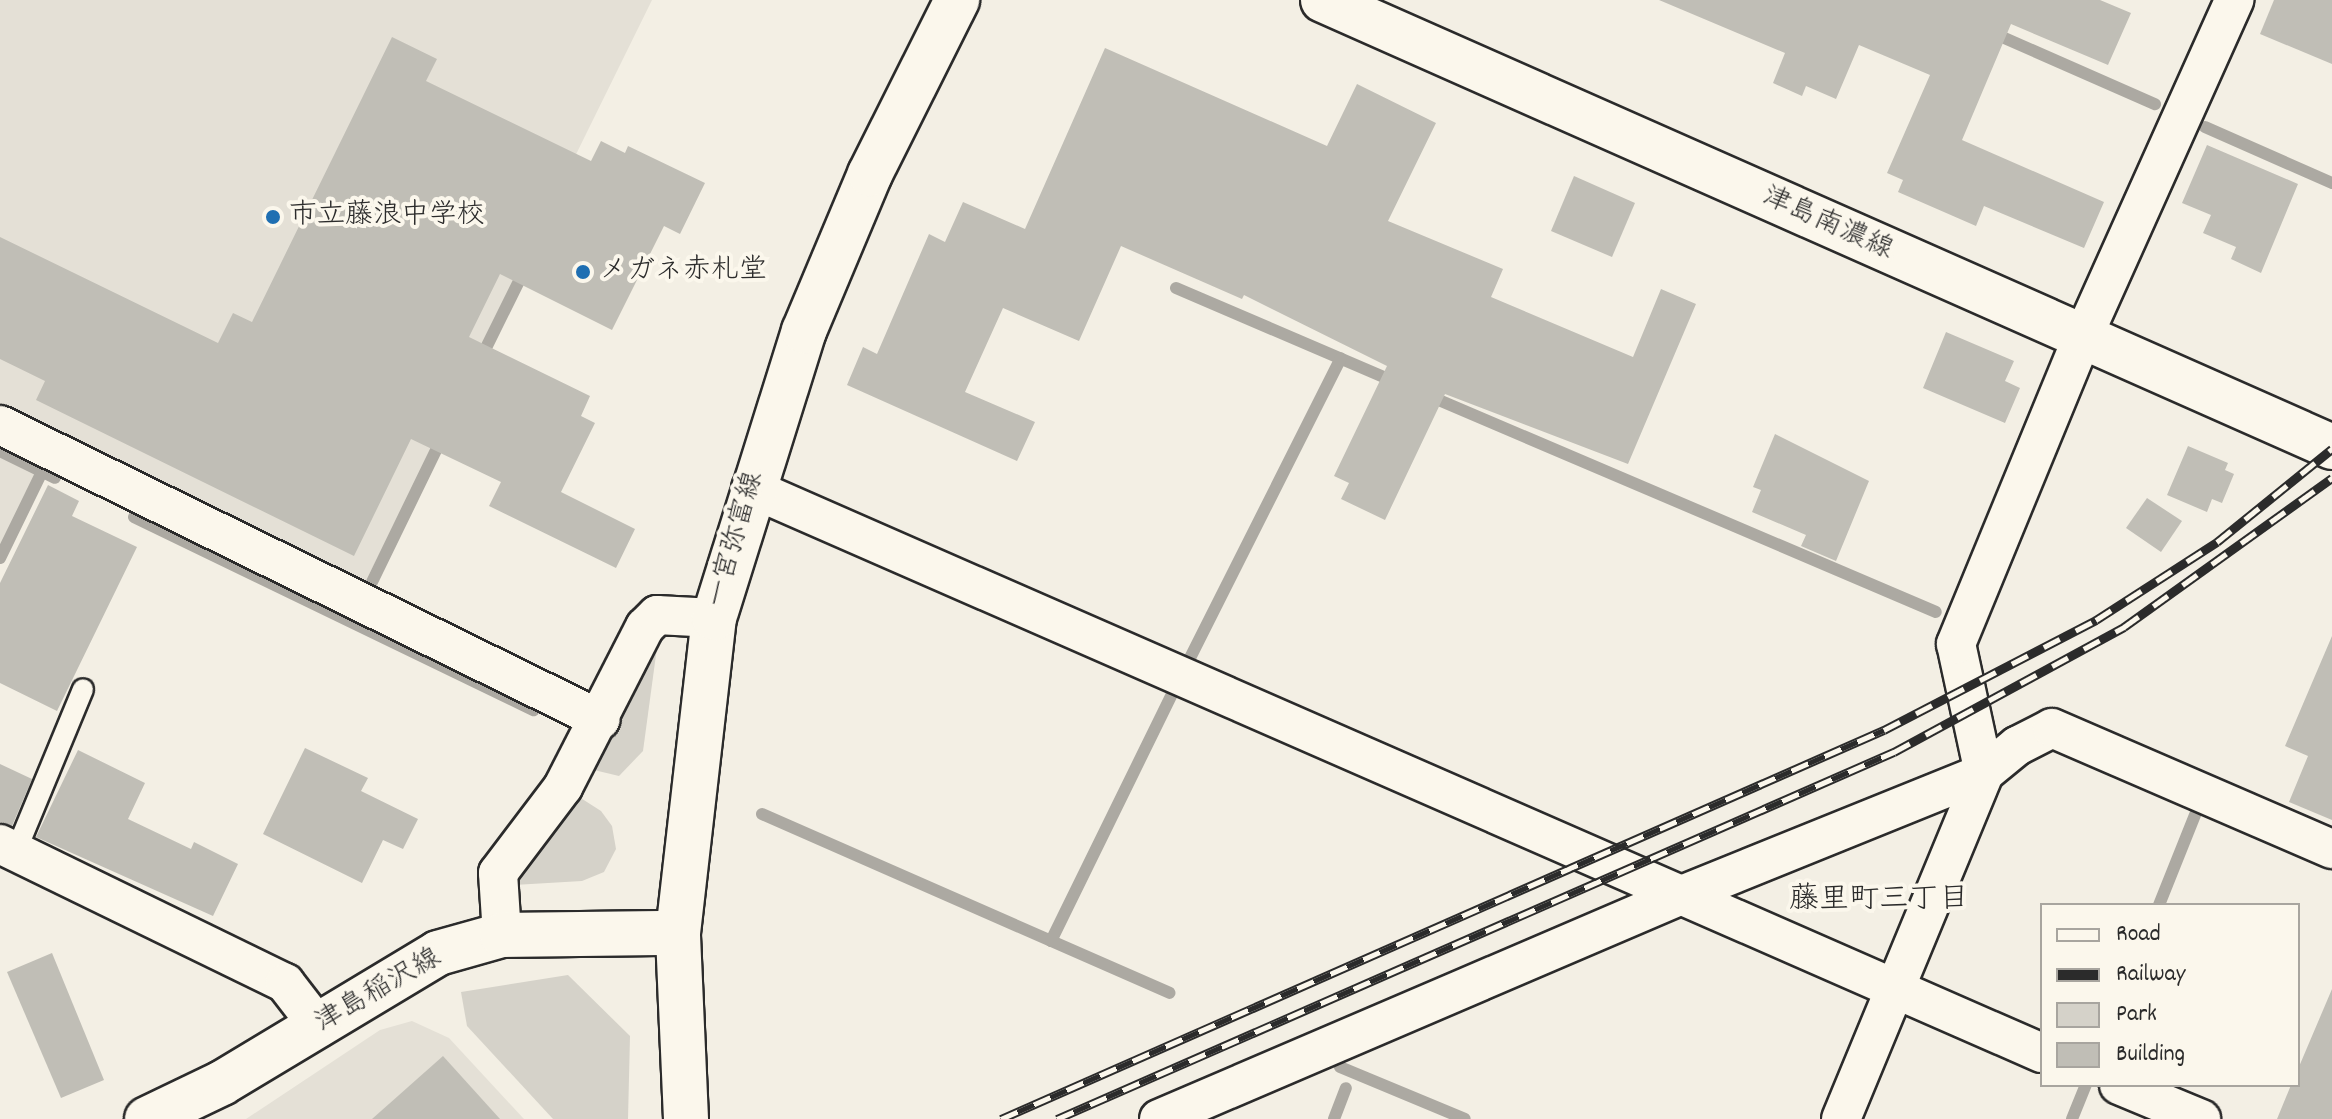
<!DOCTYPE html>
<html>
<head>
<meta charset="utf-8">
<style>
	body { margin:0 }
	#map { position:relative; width:2332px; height:1119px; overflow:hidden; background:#f3efe4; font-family:Dekko,"Klee One",sans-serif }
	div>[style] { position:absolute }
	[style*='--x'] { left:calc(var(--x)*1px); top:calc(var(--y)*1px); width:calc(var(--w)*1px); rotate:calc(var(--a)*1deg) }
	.built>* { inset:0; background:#e4e0d6 }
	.green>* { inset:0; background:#d5d2c9 }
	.stream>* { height:12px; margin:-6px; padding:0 6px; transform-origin:6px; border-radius:6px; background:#aca9a2 }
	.building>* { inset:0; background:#c0beb6 }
	.roads { filter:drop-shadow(2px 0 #2b2b2b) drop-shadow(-2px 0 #2b2b2b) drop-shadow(0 2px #2b2b2b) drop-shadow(0 -2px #2b2b2b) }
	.lane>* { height:20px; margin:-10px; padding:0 10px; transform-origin:10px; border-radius:10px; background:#fbf7ec }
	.street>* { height:38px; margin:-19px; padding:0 19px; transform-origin:19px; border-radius:19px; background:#fbf7ec }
	.secondary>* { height:44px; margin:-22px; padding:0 22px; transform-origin:22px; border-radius:22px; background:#fbf7ec }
	.primary>* { height:44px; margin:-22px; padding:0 22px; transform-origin:22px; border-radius:22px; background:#fbf7ec }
	.rail>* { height:9px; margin-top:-4.5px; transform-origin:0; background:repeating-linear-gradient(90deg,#fbf7ec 0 18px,#2b2b2b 0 36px); box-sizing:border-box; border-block:2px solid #2b2b2b }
	.dots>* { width:22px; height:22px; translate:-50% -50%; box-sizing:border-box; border:4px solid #fbf7ec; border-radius:50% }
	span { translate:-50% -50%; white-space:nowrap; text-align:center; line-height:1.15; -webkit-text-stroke:8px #fbf7ec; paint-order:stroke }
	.poi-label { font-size:28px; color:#2b2b2b }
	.left { translate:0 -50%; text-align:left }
	.street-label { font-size:28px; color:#2b2b2b }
	.neighbourhood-label { font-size:30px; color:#2b2b2b }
	.legend { position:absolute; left:2040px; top:903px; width:260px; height:184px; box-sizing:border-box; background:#fbf7ec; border:2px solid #a8a59f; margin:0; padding:10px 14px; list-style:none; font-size:24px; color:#2b2b2b }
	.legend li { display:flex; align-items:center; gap:16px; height:40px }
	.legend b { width:40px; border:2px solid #a8a59f }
</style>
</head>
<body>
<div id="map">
	<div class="built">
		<i style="clip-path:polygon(0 0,652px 0,364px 585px,55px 433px,0 546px)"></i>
		<i style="clip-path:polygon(412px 1021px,449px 1038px,524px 1119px,246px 1119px,380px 1030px)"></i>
	</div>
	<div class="green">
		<i style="clip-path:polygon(658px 640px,643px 751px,619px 776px,594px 770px)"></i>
		<i style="clip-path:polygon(576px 795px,601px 811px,612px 826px,616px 849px,604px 872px,582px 881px,514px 885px)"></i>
		<i style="clip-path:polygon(568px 975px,630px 1036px,628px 1119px,553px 1119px,467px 1026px,461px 992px)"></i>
	</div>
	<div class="stream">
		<i style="--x:1993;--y:33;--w:177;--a:23.7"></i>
		<i style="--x:2205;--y:127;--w:139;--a:23.8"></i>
		<i style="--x:1176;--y:288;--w:238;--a:23.2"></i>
		<i style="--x:480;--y:360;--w:102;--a:-63.7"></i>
		<i style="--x:1427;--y:395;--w:553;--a:23.09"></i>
		<i style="--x:0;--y:451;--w:61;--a:26.1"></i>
		<i style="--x:134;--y:517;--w:444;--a:25.8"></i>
		<i style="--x:0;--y:558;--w:96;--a:-64"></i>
		<i style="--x:372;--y:582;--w:160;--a:-64.1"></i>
		<i style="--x:1188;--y:662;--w:340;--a:-63.3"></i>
		<i style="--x:762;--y:814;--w:445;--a:23.7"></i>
		<i style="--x:2159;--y:905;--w:102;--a:-68.2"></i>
		<i style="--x:1051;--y:941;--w:273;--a:-63.9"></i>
		<i style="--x:1340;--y:1067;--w:135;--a:22.6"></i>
		<i style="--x:1334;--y:1119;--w:33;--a:-69"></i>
		<i style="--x:2072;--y:1119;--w:37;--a:-68"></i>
	</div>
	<div class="building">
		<i style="clip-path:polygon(1659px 0,2100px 0,2131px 13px,2108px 65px,2011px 24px,1962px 140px,2104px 202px,2084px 248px,1984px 206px,1976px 226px,1898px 192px,1903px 180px,1887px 173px,1930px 75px,1859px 45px,1836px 99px,1806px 86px,1802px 96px,1773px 83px,1785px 53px)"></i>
		<i style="clip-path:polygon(2274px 0,2332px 0,2332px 64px,2260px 34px)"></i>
		<i style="clip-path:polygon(392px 37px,437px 59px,426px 81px,591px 161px,601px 141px,625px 153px,628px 146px,705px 183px,680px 234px,664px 226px,612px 330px,500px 274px,469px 337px,590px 396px,581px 416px,595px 423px,561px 492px,635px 529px,616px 568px,489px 506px,501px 482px,411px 439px,354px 556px,36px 400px,45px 381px,0 359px,0 237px,218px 343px,233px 313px,252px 322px)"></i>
		<i style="clip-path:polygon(1105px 48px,1327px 146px,1357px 84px,1436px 123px,1388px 221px,1503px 269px,1491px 297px,1633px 357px,1661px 289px,1696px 304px,1628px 464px,1445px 394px,1385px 520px,1341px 499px,1349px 483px,1334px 476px,1387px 366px,1244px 295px,1242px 299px,1121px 246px,1079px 341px,1003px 308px,965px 392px,1035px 422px,1017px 461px,847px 385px,863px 347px,877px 354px,929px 234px,945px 242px,963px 202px,1025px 229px)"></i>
		<i style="clip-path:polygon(2207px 145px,2298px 184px,2261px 273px,2231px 259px,2236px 247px,2203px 233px,2211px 215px,2182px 203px)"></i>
		<i style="clip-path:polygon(1574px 176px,1635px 203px,1612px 257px,1551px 231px)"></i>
		<i style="clip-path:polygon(1946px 332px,2014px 361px,2005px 381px,2020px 388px,2005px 423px,1923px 388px)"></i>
		<i style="clip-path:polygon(1775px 434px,1869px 481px,1836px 561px,1801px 546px,1806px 535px,1752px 512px,1761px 490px,1753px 487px)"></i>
		<i style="clip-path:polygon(2188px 446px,2228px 463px,2225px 470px,2234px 474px,2222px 503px,2212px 499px,2207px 512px,2167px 495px)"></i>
		<i style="clip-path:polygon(48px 485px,79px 501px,72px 516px,137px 547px,57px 711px,0 683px,0 583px)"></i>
		<i style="clip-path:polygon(2147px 498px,2182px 521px,2161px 552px,2126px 528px)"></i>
		<i style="clip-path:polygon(2332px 636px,2332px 820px,2289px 802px,2308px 756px,2285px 746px)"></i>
		<i style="clip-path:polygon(305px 748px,368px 778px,361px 791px,418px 819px,403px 849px,383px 840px,362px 883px,263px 834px)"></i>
		<i style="clip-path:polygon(78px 750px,145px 783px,128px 819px,191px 849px,194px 842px,238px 864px,213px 916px,36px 837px)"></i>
		<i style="clip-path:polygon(0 764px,32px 779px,12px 826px,0 822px)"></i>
		<i style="clip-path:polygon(52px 953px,104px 1080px,61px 1098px,7px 972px)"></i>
		<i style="clip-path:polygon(2332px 989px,2332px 1119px,2277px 1119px,2291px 1085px,2298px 1085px,2298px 1069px)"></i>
		<i style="clip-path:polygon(443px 1056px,500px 1119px,372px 1119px)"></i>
	</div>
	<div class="roads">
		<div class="lane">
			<i style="--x:16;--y:851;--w:175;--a:-67.5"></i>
		</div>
		<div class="street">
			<i style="--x:0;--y:425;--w:669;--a:26.14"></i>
			<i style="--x:751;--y:488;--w:1409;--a:23.64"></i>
			<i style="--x:0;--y:844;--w:317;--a:26"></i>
			<i style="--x:285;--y:983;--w:56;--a:52.3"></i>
			<i style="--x:502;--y:935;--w:62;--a:-93.7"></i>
			<i style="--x:498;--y:873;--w:108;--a:-52.9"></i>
			<i style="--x:563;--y:787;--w:180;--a:-62.9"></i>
			<i style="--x:645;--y:627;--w:17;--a:-45"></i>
			<i style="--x:657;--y:615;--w:57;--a:3"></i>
			<i style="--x:2119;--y:1085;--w:89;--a:22.5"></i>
			<i style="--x:1159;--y:1119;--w:566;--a:-23.21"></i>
			<i style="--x:1679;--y:896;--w:329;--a:-22"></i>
			<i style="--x:1984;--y:773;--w:43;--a:-39.3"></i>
			<i style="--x:2017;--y:746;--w:39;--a:-27"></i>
			<i style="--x:2052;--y:728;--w:305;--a:23.4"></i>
			<i style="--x:1841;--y:1119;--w:374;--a:-67.5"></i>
			<i style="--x:1984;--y:773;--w:132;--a:-102.2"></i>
			<i style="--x:1956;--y:644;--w:330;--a:-67.6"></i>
			<i style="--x:2082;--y:339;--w:372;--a:-65.8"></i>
		</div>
		<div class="secondary">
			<i style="--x:147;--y:1119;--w:83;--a:-25.6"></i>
			<i style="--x:222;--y:1083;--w:252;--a:-31"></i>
			<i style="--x:438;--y:953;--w:66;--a:-15.7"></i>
			<i style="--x:502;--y:935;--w:176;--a:-0.7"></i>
			<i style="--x:686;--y:1119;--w:186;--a:-92.5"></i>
			<i style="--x:678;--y:933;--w:317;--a:-83.5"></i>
			<i style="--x:714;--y:618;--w:301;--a:-72.6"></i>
			<i style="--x:804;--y:331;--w:170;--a:-67.2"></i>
			<i style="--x:870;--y:174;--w:195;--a:-63.4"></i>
		</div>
		<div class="primary">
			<i style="--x:1323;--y:0;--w:1104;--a:23.89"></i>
		</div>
	</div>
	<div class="rail">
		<i style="--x:1001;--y:1119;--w:965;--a:-23.78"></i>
		<i style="--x:1884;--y:730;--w:239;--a:-27.4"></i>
		<i style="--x:2096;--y:620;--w:144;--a:-32.8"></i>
		<i style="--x:2217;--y:542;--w:148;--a:-39"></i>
		<i style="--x:1057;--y:1119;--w:914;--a:-23.68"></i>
		<i style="--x:1894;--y:752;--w:262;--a:-28.5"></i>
		<i style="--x:2124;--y:627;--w:256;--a:-35.6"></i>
	</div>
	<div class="dots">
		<i style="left:273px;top:217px;background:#1f6fb2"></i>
		<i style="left:583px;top:272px;background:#1f6fb2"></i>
	</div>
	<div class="poi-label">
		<span class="left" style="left:289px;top:217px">市立藤浪中学校</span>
		<span class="left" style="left:599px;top:272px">メガネ赤札堂</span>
	</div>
	<div class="street-label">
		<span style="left:1827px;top:225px;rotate:24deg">津島南濃線</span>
		<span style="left:737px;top:540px;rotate:-74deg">一宮弥富線</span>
		<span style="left:379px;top:992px;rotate:-30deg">津島稲沢線</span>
	</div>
	<div class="neighbourhood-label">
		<span style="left:1879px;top:902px">藤里町三丁目</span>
	</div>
	<ul class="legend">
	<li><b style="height:10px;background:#fbf7ec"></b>Road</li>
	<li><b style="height:10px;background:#2b2b2b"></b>Railway</li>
	<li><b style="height:22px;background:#d5d2c9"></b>Park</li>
	<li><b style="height:22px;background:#c0beb6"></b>Building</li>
	</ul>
</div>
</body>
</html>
